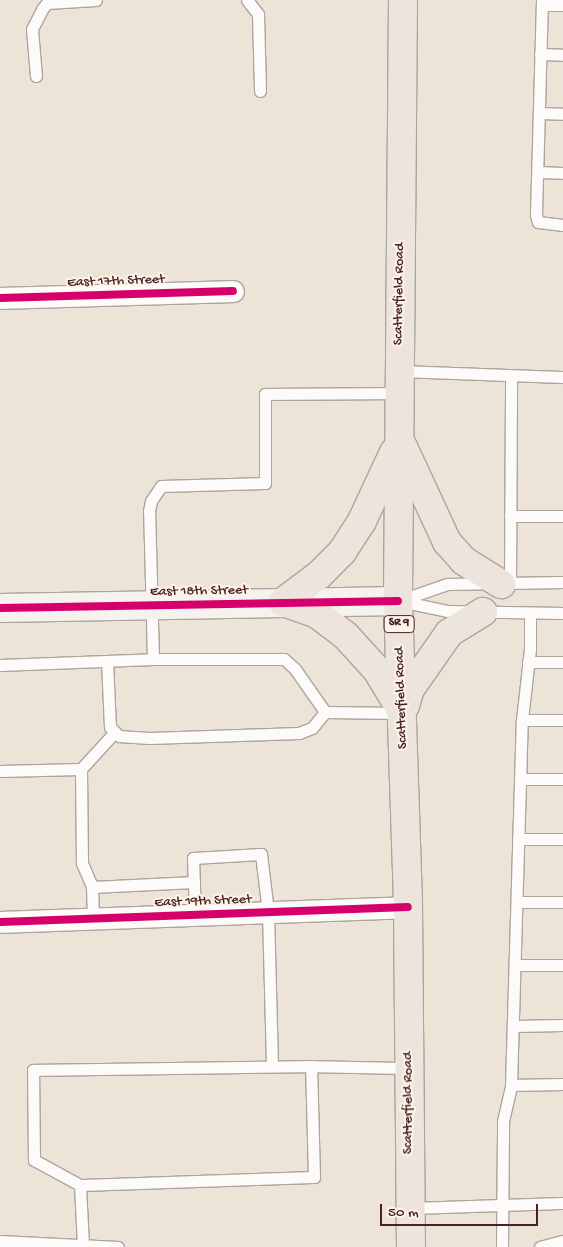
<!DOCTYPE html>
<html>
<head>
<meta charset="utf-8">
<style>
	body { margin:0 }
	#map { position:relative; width:563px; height:1247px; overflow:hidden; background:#ece5d7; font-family:"Gochi Hand",sans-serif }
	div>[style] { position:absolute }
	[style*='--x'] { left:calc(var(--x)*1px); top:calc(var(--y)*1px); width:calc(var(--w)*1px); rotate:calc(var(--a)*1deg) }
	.roads { filter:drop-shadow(1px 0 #aea49e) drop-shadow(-1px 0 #aea49e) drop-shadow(0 1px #aea49e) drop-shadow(0 -1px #aea49e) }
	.lane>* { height:11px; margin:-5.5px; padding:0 5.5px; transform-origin:5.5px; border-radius:5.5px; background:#fcfbf9 }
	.street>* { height:21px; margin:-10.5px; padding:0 10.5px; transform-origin:10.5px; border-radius:10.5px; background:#fcfbf9 }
	.secondary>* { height:28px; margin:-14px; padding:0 14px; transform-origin:14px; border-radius:14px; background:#f6f3ee }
	.primary>* { height:28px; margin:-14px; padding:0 14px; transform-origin:14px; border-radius:14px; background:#ede5dd }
	.cycleway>* { height:8px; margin:-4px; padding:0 4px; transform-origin:4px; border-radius:4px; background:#d6006c }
	span { translate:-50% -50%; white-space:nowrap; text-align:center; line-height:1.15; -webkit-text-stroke:4px #fcf5e5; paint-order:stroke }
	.shield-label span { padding:1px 4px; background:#fcf5e5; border:1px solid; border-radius:4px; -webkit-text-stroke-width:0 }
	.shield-label { font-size:12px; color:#4a1f2b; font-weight:700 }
	.street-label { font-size:14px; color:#4a1f2b }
	.scale { position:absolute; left:380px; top:1204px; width:158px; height:22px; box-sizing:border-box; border:2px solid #4a1f2b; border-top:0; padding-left:6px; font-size:15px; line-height:18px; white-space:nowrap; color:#4a1f2b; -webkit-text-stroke:4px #fcf5e5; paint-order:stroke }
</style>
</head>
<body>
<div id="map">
	<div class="roads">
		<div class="lane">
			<i style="--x:247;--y:0;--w:18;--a:52"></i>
			<i style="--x:258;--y:14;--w:77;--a:88.5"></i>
			<i style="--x:542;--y:0;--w:215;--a:91.6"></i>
			<i style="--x:536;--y:215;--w:7;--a:74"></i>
			<i style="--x:538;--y:222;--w:25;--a:7"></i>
			<i style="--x:542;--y:5;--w:21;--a:0"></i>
			<i style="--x:540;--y:54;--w:23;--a:2"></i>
			<i style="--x:36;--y:76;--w:47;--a:-94.9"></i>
			<i style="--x:32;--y:29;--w:22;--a:-63"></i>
			<i style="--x:42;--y:9;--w:8;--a:-50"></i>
			<i style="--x:47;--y:3;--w:49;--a:-3.5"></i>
			<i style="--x:539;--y:113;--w:24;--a:2"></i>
			<i style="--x:538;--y:172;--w:25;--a:2"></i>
			<i style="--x:399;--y:371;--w:164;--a:2.1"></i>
			<i style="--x:510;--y:516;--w:53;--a:0"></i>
			<i style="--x:510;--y:584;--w:207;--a:-89.7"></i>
			<i style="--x:398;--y:601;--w:52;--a:-19.1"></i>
			<i style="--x:447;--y:584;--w:116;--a:-1"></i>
			<i style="--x:400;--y:601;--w:49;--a:11.8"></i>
			<i style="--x:448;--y:611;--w:115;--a:1"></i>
			<i style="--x:153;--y:659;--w:131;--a:0"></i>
			<i style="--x:284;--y:659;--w:15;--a:42"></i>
			<i style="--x:295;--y:669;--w:52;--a:55.1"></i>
			<i style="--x:107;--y:661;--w:66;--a:87.4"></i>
			<i style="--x:110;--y:727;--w:13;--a:45"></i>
			<i style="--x:119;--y:736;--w:30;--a:4"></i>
			<i style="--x:149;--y:738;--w:150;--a:-1.9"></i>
			<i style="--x:299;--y:733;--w:14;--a:-21"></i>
			<i style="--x:312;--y:728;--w:21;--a:-51"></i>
			<i style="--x:528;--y:662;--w:35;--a:0"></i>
			<i style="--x:0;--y:665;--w:153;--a:-2.2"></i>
			<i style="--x:153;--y:659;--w:148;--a:-91.5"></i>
			<i style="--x:149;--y:511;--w:10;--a:-79"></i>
			<i style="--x:151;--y:501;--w:18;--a:-56"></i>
			<i style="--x:161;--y:486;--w:104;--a:-1.7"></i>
			<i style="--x:265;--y:483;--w:89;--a:-90"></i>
			<i style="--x:265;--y:394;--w:134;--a:-0.4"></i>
			<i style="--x:325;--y:712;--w:76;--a:0.8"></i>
			<i style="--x:522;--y:720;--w:41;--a:0"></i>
			<i style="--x:81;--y:769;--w:49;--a:-47.5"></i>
			<i style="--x:0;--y:771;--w:81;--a:-1.4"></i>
			<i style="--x:81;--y:769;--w:94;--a:89.4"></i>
			<i style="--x:82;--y:863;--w:26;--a:67"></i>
			<i style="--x:92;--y:887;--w:32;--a:88"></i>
			<i style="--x:520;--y:779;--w:43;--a:0"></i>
			<i style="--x:518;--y:839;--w:45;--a:0"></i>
			<i style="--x:92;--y:887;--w:102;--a:-2.8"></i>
			<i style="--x:517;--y:902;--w:46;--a:0"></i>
			<i style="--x:195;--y:915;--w:57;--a:-92"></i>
			<i style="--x:193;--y:858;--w:68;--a:-3.4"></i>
			<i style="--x:261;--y:854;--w:58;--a:83.1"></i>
			<i style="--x:268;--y:912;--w:153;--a:88.5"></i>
			<i style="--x:515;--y:965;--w:48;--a:0"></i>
			<i style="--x:513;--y:1026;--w:50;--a:-1.1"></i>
			<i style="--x:511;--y:1085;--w:52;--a:-1.1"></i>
			<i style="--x:80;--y:1185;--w:52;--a:-151.5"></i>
			<i style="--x:34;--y:1160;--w:90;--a:-90.6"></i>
			<i style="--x:33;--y:1070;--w:278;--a:-0.8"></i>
			<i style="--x:410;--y:1208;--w:153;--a:-1.9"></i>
			<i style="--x:0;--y:1241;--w:118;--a:2.9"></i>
			<i style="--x:83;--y:1245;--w:60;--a:-92.9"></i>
			<i style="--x:80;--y:1185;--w:234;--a:-2"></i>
			<i style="--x:314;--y:1177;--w:111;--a:-91.5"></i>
			<i style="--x:311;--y:1066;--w:98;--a:1.2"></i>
			<i style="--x:502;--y:1247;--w:126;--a:-89.5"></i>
			<i style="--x:503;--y:1121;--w:37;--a:-77"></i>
			<i style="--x:511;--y:1085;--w:365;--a:-88.3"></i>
			<i style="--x:522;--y:720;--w:71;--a:-83.6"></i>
			<i style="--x:530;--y:649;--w:36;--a:-90"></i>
			<i style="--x:540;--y:1247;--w:24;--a:-15"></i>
		</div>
		<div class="street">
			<i style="--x:0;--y:298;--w:233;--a:-1.7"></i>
			<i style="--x:0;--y:922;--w:408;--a:-2.1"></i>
		</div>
		<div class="secondary">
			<i style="--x:0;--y:608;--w:398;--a:-1"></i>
		</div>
		<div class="primary">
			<i style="--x:403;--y:0;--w:601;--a:90.48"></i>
			<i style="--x:398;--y:601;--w:306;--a:88.1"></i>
			<i style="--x:408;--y:907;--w:340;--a:89.5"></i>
			<i style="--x:402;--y:445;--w:107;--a:65.1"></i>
			<i style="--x:447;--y:542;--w:25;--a:48"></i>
			<i style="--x:464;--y:561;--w:44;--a:31.9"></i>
			<i style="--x:283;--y:602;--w:45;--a:-36.9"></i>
			<i style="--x:319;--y:575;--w:33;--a:-45"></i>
			<i style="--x:342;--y:552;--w:37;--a:-57"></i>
			<i style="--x:362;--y:521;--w:76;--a:-65.1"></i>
			<i style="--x:283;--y:602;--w:36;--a:19"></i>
			<i style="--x:317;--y:614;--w:36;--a:37"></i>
			<i style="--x:346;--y:636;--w:46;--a:47.6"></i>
			<i style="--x:377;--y:670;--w:44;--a:58.8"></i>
			<i style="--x:405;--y:706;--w:18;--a:-74"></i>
			<i style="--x:410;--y:689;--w:68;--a:-55.1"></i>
			<i style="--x:449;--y:633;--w:40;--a:-32"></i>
		</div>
	</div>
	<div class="cycleway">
		<i style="--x:0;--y:298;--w:233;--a:-1.7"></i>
		<i style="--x:0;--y:608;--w:398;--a:-1"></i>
		<i style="--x:0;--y:922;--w:408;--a:-2.1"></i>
	</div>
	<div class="shield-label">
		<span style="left:399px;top:624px">SR 9</span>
	</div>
	<div class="street-label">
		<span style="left:116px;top:282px;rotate:-2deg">East 17th Street</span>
		<span style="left:400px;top:294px;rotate:-89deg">Scatterfield Road</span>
		<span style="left:199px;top:592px;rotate:-1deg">East 18th Street</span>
		<span style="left:402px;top:698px;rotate:-92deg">Scatterfield Road</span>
		<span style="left:203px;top:902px;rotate:-2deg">East 19th Street</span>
		<span style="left:409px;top:1103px;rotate:-90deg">Scatterfield Road</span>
	</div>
	<div class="scale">50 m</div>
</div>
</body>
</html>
